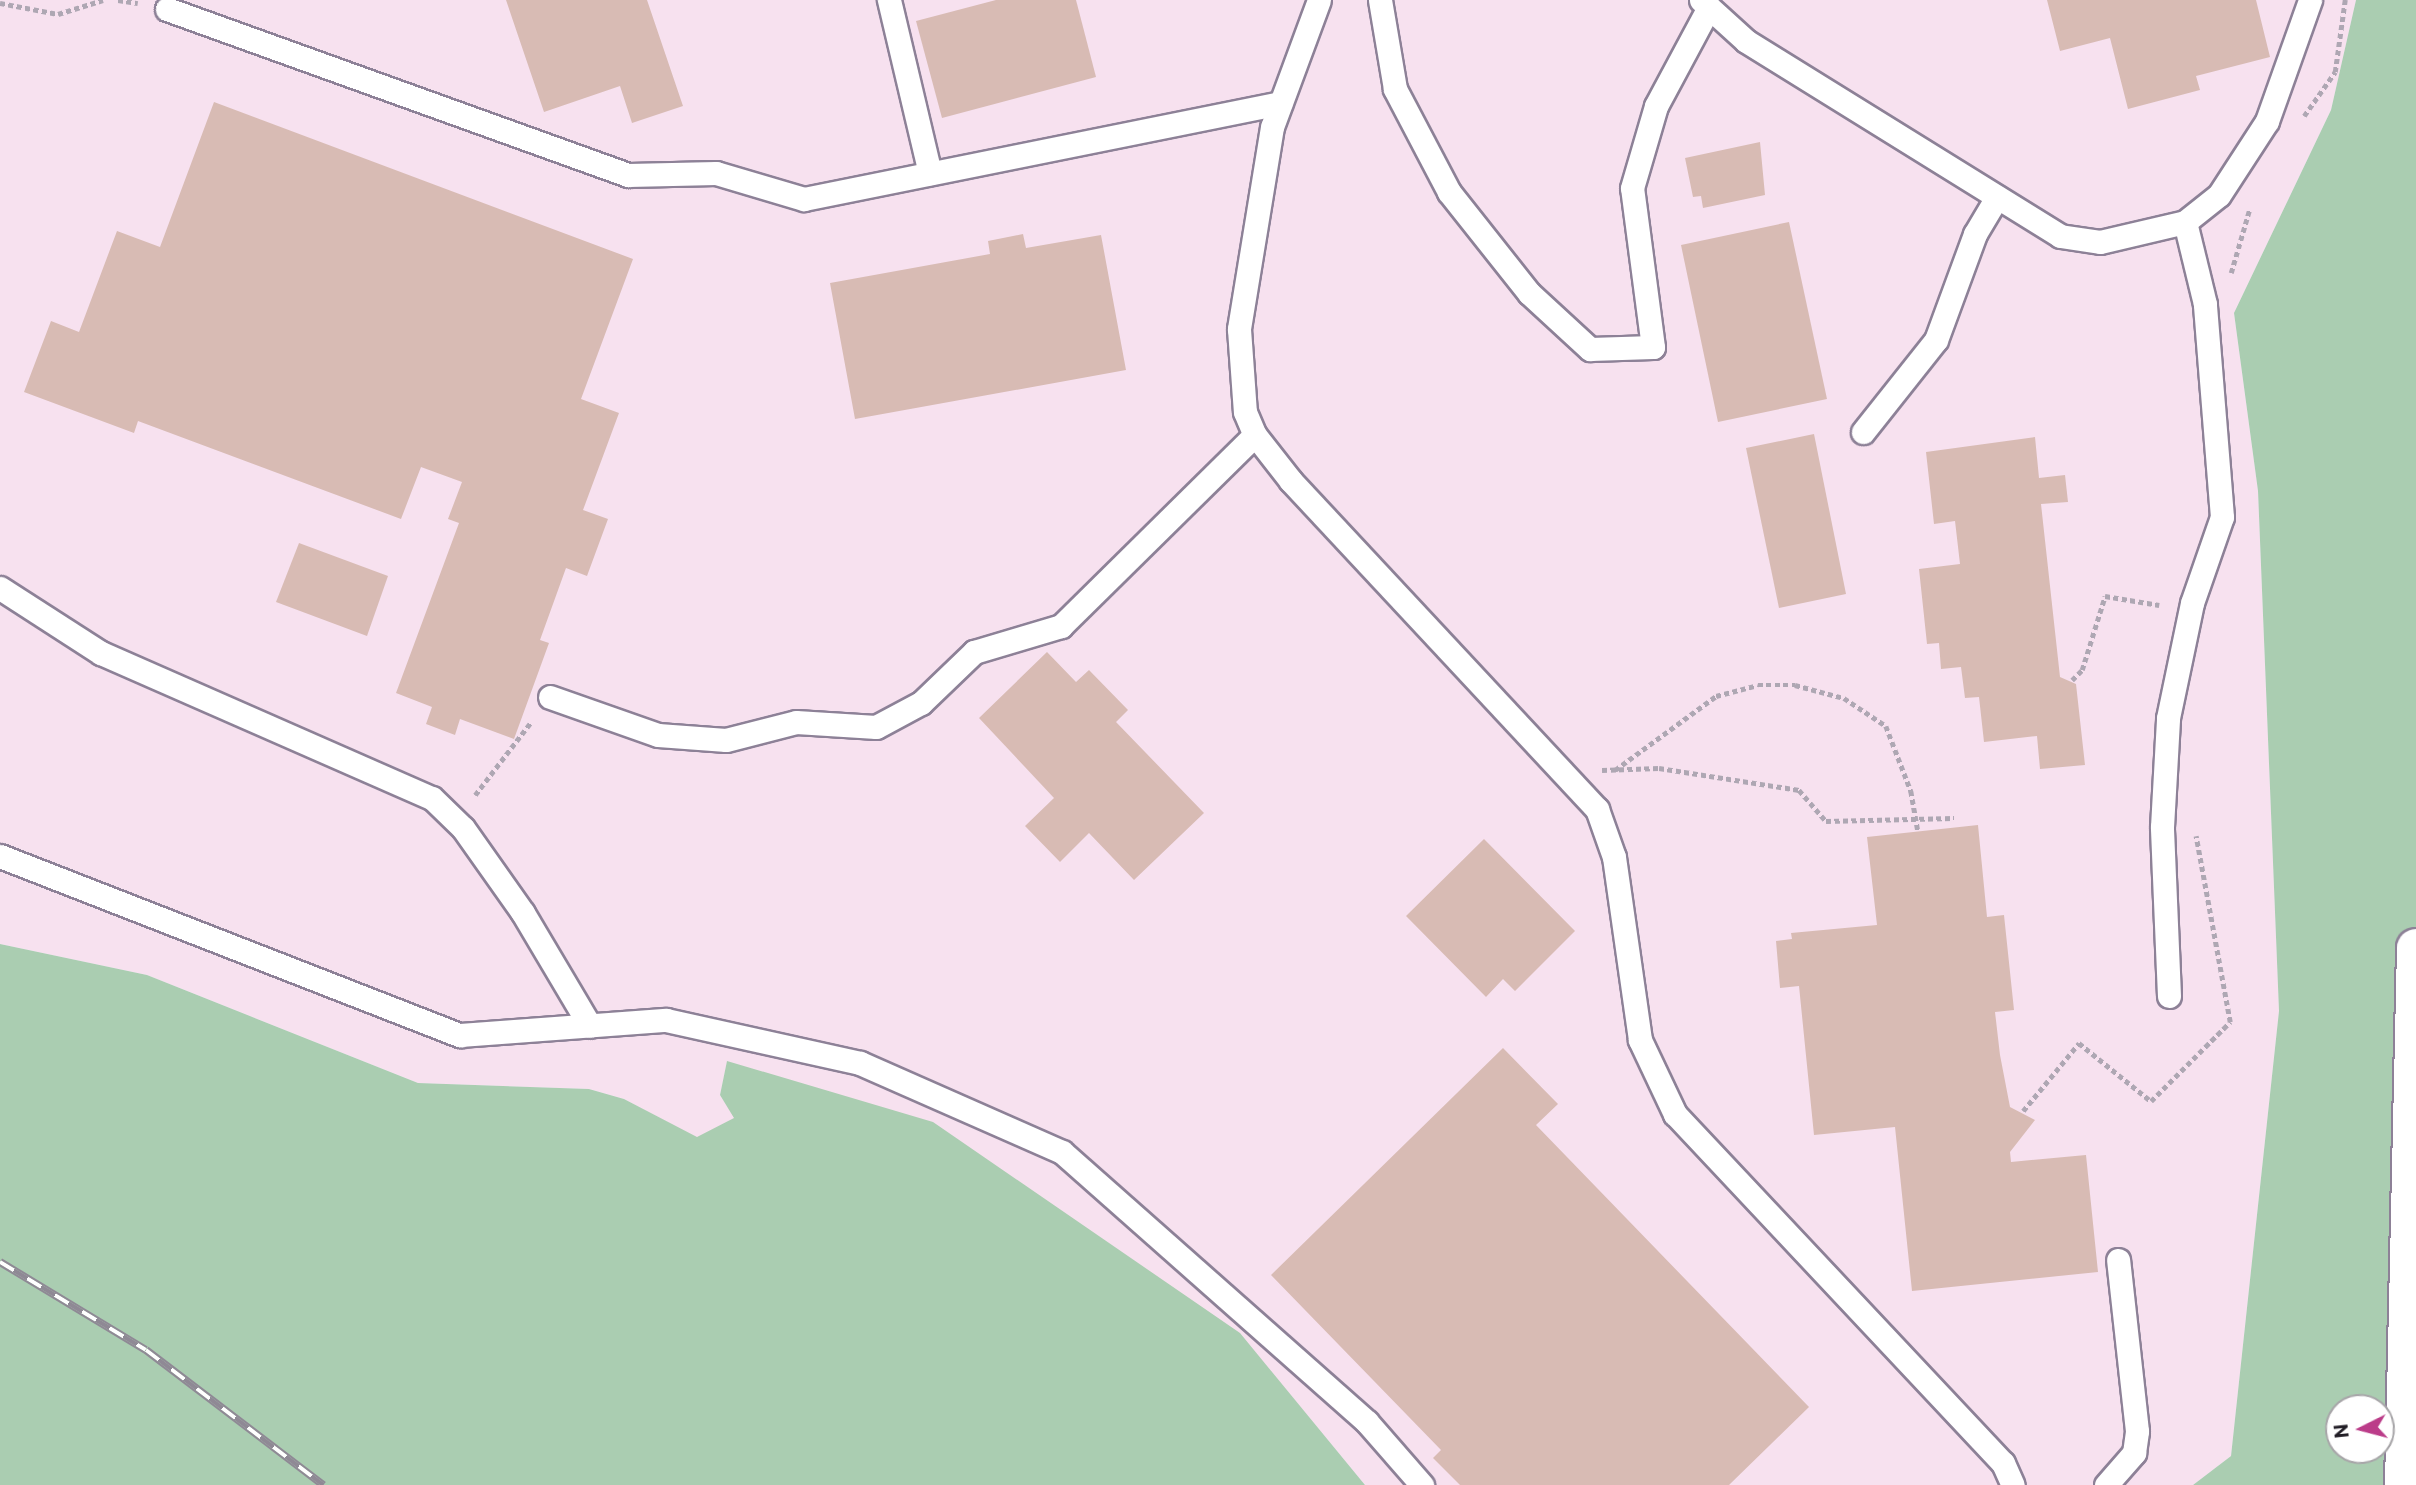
<!DOCTYPE html>
<html>
<head>
<meta charset="utf-8">
<style>
	body { margin:0 }
	#map { position:relative; width:2416px; height:1485px; overflow:hidden; background:#f7effd; font-family:Commissioner,sans-serif }
	div>[style] { position:absolute }
	[style*='--x'] { left:calc(var(--x)*1px); top:calc(var(--y)*1px); width:calc(var(--w)*1px); rotate:calc(var(--a)*1deg) }
	.industrial>* { inset:0; background:#f7e1ef }
	.green>* { inset:0; background:#aacdb1 }
	.building>* { inset:0; background:#d8bbb4 }
	.path>* { height:4.5px; margin-top:-2.25px; transform-origin:0; background:repeating-linear-gradient(90deg,#aea7b3 0 5px,transparent 0 8.5px) }
	.roads { filter:drop-shadow(2px 0 #8d8197) drop-shadow(-2px 0 #8d8197) drop-shadow(0 2px #8d8197) drop-shadow(0 -2px #8d8197) }
	.lane>* { height:23px; margin:-11.5px; padding:0 11.5px; transform-origin:11.5px; border-radius:11.5px; background:#fff }
	.street>* { height:38px; margin:-19px; padding:0 19px; transform-origin:19px; border-radius:19px; background:#fff }
	.rail>* { height:8px; margin-top:-4px; transform-origin:0; background:repeating-linear-gradient(90deg,#fff 0 16px,#8f8995 0 32px); box-sizing:border-box; border-block:2px solid #8f8995 }
	span { translate:-50% -50%; white-space:nowrap; text-align:center; line-height:1.15; -webkit-text-stroke:5px #fff; paint-order:stroke }
	.north { position:absolute; left:2325px; top:1394px; width:70px; height:70px; box-sizing:border-box; background:#fff; border:2px solid #a7a5a8; border-radius:50%; rotate:264deg; font-size:19px; font-weight:700; line-height:28px; text-align:center; color:#221e26 }
	.north::after { content:''; display:block; margin:auto; width:24px; height:32px; background:#bb3c89; clip-path:polygon(50% 0,100% 100%,50% 72%,0 100%) }
</style>
</head>
<body>
<div id="map">
	<div class="industrial">
		<i style="clip-path:polygon(0 0,2356px 0,2331px 110px,2234px 313px,2258px 491px,2279px 1011px,2231px 1456px,2193px 1485px,1365px 1485px,1239px 1333px,727px 1062px,720px 1095px,735px 1118px,697px 1138px,624px 1099px,589px 1089px,418px 1083px,147px 975px,0 944px)"></i>
	</div>
	<div class="green">
		<i style="clip-path:polygon(evenodd,2356px 0,2416px 0,2416px 948px,2403px 1485px,2193px 1485px,2231px 1456px,2279px 1011px,2258px 491px,2234px 313px,2331px 110px,2356px 0,2339px 1408px,2381px 1408px,2381px 1450px,2339px 1450px,2339px 1408px)"></i>
		<i style="clip-path:polygon(0 944px,147px 975px,418px 1083px,589px 1089px,624px 1099px,697px 1137px,734px 1118px,720px 1095px,727px 1061px,933px 1122px,1240px 1333px,1365px 1485px,0 1485px)"></i>
	</div>
	<div class="building">
		<i style="clip-path:polygon(506px 0,647px 0,683px 106px,632px 123px,620px 86px,544px 112px)"></i>
		<i style="clip-path:polygon(996px 0,1076px 0,1096px 77px,942px 118px,916px 21px)"></i>
		<i style="clip-path:polygon(2047px 0,2256px 0,2270px 57px,2196px 76px,2200px 90px,2128px 109px,2110px 38px,2060px 51px)"></i>
		<i style="clip-path:polygon(214px 102px,633px 259px,581px 399px,619px 413px,583px 510px,608px 519px,587px 576px,566px 568px,540px 640px,549px 643px,514px 739px,460px 719px,455px 735px,426px 724px,432px 707px,396px 693px,459px 523px,448px 519px,462px 482px,421px 467px,401px 519px,138px 421px,134px 433px,24px 392px,51px 321px,79px 332px,117px 231px,160px 247px)"></i>
		<i style="clip-path:polygon(1760px 142px,1765px 195px,1703px 208px,1701px 196px,1693px 197px,1685px 158px)"></i>
		<i style="clip-path:polygon(1789px 222px,1827px 399px,1718px 422px,1681px 245px)"></i>
		<i style="clip-path:polygon(1023px 234px,1026px 248px,1101px 235px,1126px 370px,855px 419px,830px 283px,990px 254px,988px 241px)"></i>
		<i style="clip-path:polygon(1814px 434px,1846px 594px,1779px 608px,1746px 448px)"></i>
		<i style="clip-path:polygon(2035px 437px,2039px 478px,2065px 475px,2068px 502px,2041px 504px,2060px 677px,2076px 684px,2085px 765px,2040px 769px,2037px 736px,1984px 742px,1979px 697px,1965px 698px,1961px 667px,1941px 669px,1939px 643px,1927px 644px,1919px 569px,1960px 564px,1955px 521px,1934px 524px,1926px 452px)"></i>
		<i style="clip-path:polygon(299px 543px,388px 576px,367px 636px,276px 602px)"></i>
		<i style="clip-path:polygon(1047px 652px,1076px 682px,1089px 670px,1128px 710px,1116px 722px,1204px 813px,1134px 880px,1089px 833px,1060px 862px,1025px 826px,1054px 798px,979px 718px)"></i>
		<i style="clip-path:polygon(1978px 825px,1987px 917px,2004px 915px,2014px 1010px,1995px 1012px,2000px 1055px,2010px 1107px,2035px 1120px,2010px 1152px,2011px 1162px,2086px 1155px,2098px 1272px,1912px 1291px,1895px 1127px,1814px 1135px,1799px 986px,1780px 988px,1776px 941px,1792px 939px,1791px 933px,1877px 925px,1867px 837px)"></i>
		<i style="clip-path:polygon(1484px 839px,1575px 931px,1515px 991px,1503px 979px,1486px 997px,1406px 916px)"></i>
		<i style="clip-path:polygon(1503px 1048px,1558px 1104px,1536px 1125px,1809px 1407px,1729px 1485px,1460px 1485px,1433px 1458px,1441px 1450px,1271px 1275px)"></i>
	</div>
	<div class="path">
		<i style="--x:118;--y:0;--w:20;--a:9"></i>
		<i style="--x:0;--y:3;--w:59;--a:10.7"></i>
		<i style="--x:58;--y:14;--w:47;--a:-17.3"></i>
		<i style="--x:2304;--y:116;--w:54;--a:-54.8"></i>
		<i style="--x:2335;--y:72;--w:73;--a:-82.1"></i>
		<i style="--x:2231;--y:273;--w:65;--a:-73.8"></i>
		<i style="--x:2072;--y:680;--w:14;--a:-45"></i>
		<i style="--x:2082;--y:670;--w:77;--a:-72.7"></i>
		<i style="--x:2105;--y:596;--w:55;--a:9.5"></i>
		<i style="--x:1602;--y:770;--w:57;--a:-2"></i>
		<i style="--x:1659;--y:768;--w:142;--a:8.9"></i>
		<i style="--x:1799;--y:790;--w:41;--a:48.9"></i>
		<i style="--x:1826;--y:821;--w:128;--a:-1.3"></i>
		<i style="--x:1615;--y:770;--w:125;--a:-36.2"></i>
		<i style="--x:1716;--y:696;--w:43;--a:-14.7"></i>
		<i style="--x:1758;--y:685;--w:37;--a:0"></i>
		<i style="--x:1795;--y:685;--w:51;--a:14.9"></i>
		<i style="--x:1844;--y:698;--w:50;--a:33.7"></i>
		<i style="--x:1886;--y:726;--w:70;--a:69"></i>
		<i style="--x:1911;--y:791;--w:41;--a:80.1"></i>
		<i style="--x:475;--y:795;--w:92;--a:-52.5"></i>
		<i style="--x:2023;--y:1111;--w:88;--a:-50.5"></i>
		<i style="--x:2079;--y:1043;--w:92;--a:38.9"></i>
		<i style="--x:2151;--y:1101;--w:112;--a:-45"></i>
		<i style="--x:2230;--y:1022;--w:189;--a:-100.4"></i>
	</div>
	<div class="roads">
		<div class="lane">
			<i style="--x:889;--y:0;--w:178;--a:76.7"></i>
			<i style="--x:1319;--y:0;--w:135;--a:110.3"></i>
			<i style="--x:1272;--y:127;--w:205;--a:99.3"></i>
			<i style="--x:1239;--y:329;--w:83;--a:85.9"></i>
			<i style="--x:1245;--y:412;--w:25;--a:67"></i>
			<i style="--x:1255;--y:435;--w:58;--a:52"></i>
			<i style="--x:1291;--y:481;--w:449;--a:47"></i>
			<i style="--x:1597;--y:809;--w:51;--a:70.5"></i>
			<i style="--x:1614;--y:857;--w:185;--a:81.9"></i>
			<i style="--x:1640;--y:1040;--w:82;--a:64.7"></i>
			<i style="--x:1675;--y:1114;--w:479;--a:46.8"></i>
			<i style="--x:2003;--y:1463;--w:24;--a:66"></i>
			<i style="--x:1380;--y:0;--w:90;--a:80.4"></i>
			<i style="--x:1395;--y:89;--w:116;--a:62.3"></i>
			<i style="--x:1449;--y:192;--w:129;--a:51.6"></i>
			<i style="--x:1529;--y:293;--w:83;--a:42.6"></i>
			<i style="--x:1590;--y:349;--w:63;--a:-1.8"></i>
			<i style="--x:1653;--y:347;--w:160;--a:-97.5"></i>
			<i style="--x:1632;--y:188;--w:85;--a:-73.7"></i>
			<i style="--x:1656;--y:106;--w:112;--a:-61.8"></i>
			<i style="--x:1701;--y:0;--w:61;--a:42.3"></i>
			<i style="--x:1746;--y:41;--w:370;--a:31.8"></i>
			<i style="--x:2060;--y:236;--w:40;--a:8.5"></i>
			<i style="--x:2100;--y:242;--w:87;--a:-13.2"></i>
			<i style="--x:2185;--y:222;--w:43;--a:-38.5"></i>
			<i style="--x:2219;--y:195;--w:88;--a:-57"></i>
			<i style="--x:2267;--y:121;--w:128;--a:-70.4"></i>
			<i style="--x:167;--y:9;--w:490;--a:19.8"></i>
			<i style="--x:628;--y:175;--w:88;--a:-1.3"></i>
			<i style="--x:716;--y:173;--w:92;--a:16.5"></i>
			<i style="--x:804;--y:199;--w:486;--a:-11.4"></i>
			<i style="--x:1863;--y:432;--w:117;--a:-51.6"></i>
			<i style="--x:1936;--y:340;--w:113;--a:-69.8"></i>
			<i style="--x:1975;--y:234;--w:43;--a:-59.3"></i>
			<i style="--x:0;--y:588;--w:120;--a:32.8"></i>
			<i style="--x:101;--y:653;--w:361;--a:23.7"></i>
			<i style="--x:432;--y:798;--w:43;--a:44.1"></i>
			<i style="--x:463;--y:828;--w:104;--a:54.8"></i>
			<i style="--x:523;--y:913;--w:131;--a:59.3"></i>
			<i style="--x:550;--y:697;--w:114;--a:19.4"></i>
			<i style="--x:658;--y:735;--w:68;--a:4.2"></i>
			<i style="--x:726;--y:740;--w:72;--a:-14.4"></i>
			<i style="--x:796;--y:722;--w:80;--a:3.6"></i>
			<i style="--x:876;--y:727;--w:51;--a:-28.1"></i>
			<i style="--x:921;--y:703;--w:74;--a:-43.9"></i>
			<i style="--x:974;--y:652;--w:91;--a:-16.6"></i>
			<i style="--x:1061;--y:626;--w:272;--a:-44.6"></i>
			<i style="--x:0;--y:856;--w:494;--a:21.3"></i>
			<i style="--x:460;--y:1035;--w:207;--a:-4.2"></i>
			<i style="--x:666;--y:1020;--w:199;--a:12.5"></i>
			<i style="--x:860;--y:1063;--w:221;--a:23.8"></i>
			<i style="--x:1062;--y:1152;--w:407;--a:41.5"></i>
			<i style="--x:1367;--y:1422;--w:84;--a:48.9"></i>
			<i style="--x:2169;--y:996;--w:169;--a:-92.4"></i>
			<i style="--x:2162;--y:827;--w:109;--a:-86.8"></i>
			<i style="--x:2168;--y:718;--w:117;--a:-78.2"></i>
			<i style="--x:2192;--y:603;--w:91;--a:-70.8"></i>
			<i style="--x:2222;--y:517;--w:214;--a:-94.6"></i>
			<i style="--x:2205;--y:304;--w:84;--a:-103.7"></i>
			<i style="--x:2106;--y:1485;--w:43;--a:-48.8"></i>
			<i style="--x:2134;--y:1453;--w:22;--a:-82"></i>
			<i style="--x:2137;--y:1431;--w:172;--a:-96.3"></i>
		</div>
		<div class="street">
			<i style="--x:2404;--y:1485;--w:537;--a:-88.72"></i>
		</div>
	</div>
	<div class="rail">
		<i style="--x:0;--y:1262;--w:170;--a:31.1"></i>
		<i style="--x:146;--y:1350;--w:223;--a:37.3"></i>
	</div>
	<div class="north">N</div>
</div>
</body>
</html>
